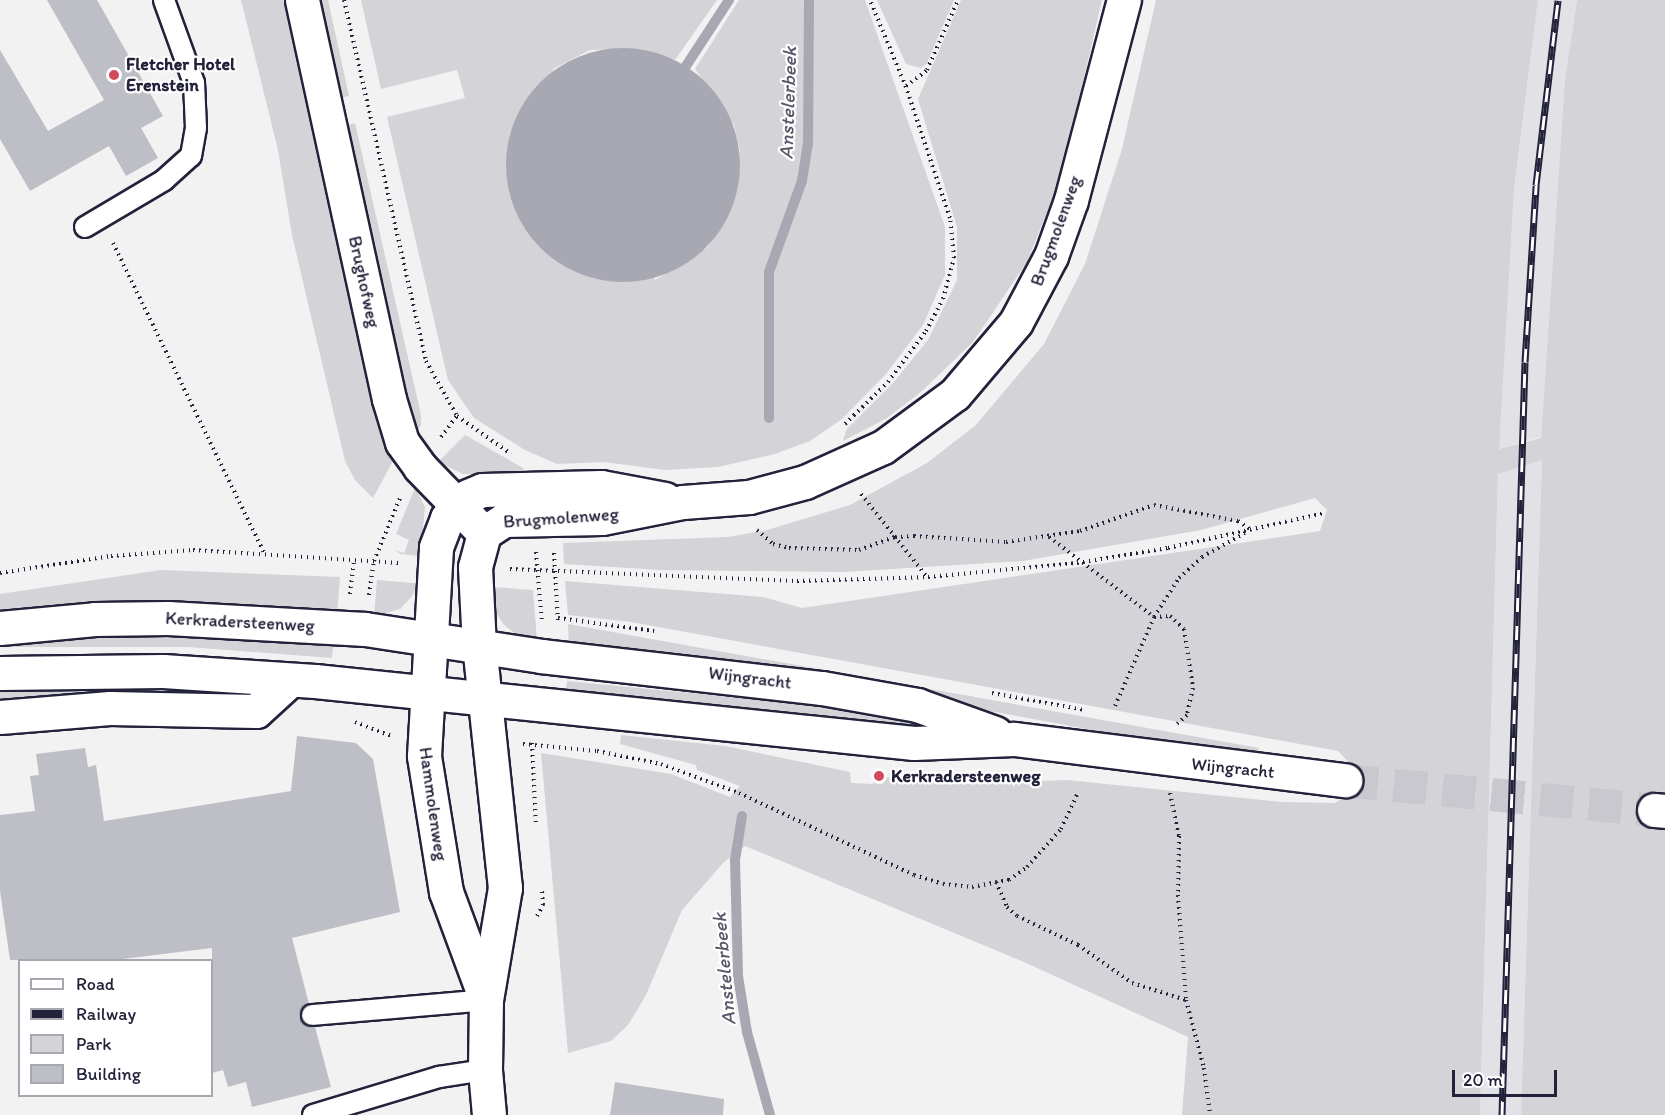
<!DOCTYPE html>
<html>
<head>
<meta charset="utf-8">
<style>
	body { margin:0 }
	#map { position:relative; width:1665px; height:1115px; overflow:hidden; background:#f2f2f3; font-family:Itim,sans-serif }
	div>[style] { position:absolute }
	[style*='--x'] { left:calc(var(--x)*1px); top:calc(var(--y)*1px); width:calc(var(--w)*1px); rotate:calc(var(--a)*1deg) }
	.built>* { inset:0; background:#e2e2e6 }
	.green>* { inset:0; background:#d3d3d8 }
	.water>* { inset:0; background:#a8a8b2 }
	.round { border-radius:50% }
	.stream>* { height:10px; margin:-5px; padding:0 5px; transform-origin:5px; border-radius:5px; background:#a8a8b2 }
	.building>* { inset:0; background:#bebec6 }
	.secondary-tunnel>* { height:33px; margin-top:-16.5px; transform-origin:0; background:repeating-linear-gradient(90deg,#c8c8ce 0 33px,transparent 0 49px) }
	.path>* { height:4px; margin-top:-2px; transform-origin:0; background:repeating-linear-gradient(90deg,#22223b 0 1.5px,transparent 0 6px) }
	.roads { filter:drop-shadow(2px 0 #22223b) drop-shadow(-2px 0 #22223b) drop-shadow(0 2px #22223b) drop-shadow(0 -2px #22223b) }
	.lane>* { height:20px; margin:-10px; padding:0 10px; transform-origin:10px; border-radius:10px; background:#fff }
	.street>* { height:33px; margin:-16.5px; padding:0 16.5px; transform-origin:16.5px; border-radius:16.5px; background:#fff }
	.secondary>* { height:33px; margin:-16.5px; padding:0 16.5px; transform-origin:16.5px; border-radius:16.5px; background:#fff }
	.rail>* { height:7px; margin-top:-3.5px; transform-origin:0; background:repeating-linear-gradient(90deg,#fff 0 14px,#22223b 0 28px); box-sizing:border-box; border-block:2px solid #22223b }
	.dots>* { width:16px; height:16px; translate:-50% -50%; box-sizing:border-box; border:3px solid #fff; border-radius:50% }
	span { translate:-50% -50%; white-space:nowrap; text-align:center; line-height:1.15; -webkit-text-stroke:4.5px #fff; paint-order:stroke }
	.poi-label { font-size:18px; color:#22223b; font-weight:700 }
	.left { translate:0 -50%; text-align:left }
	.street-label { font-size:18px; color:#22223b }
	.water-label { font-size:20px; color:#58586b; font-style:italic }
	.legend { position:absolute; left:18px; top:959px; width:195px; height:138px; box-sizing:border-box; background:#fff; border:2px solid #a7a7b1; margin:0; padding:8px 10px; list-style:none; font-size:18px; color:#22223b }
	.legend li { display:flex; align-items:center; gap:12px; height:30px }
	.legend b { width:30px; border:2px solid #a7a7b1 }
	.scale { position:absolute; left:1452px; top:1070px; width:105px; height:27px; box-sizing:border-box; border:3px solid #22223b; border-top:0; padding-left:8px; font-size:18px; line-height:21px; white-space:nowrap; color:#22223b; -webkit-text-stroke:4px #fff; paint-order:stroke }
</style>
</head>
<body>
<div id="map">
	<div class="built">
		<i style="clip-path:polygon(1538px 0,1577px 0,1565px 79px,1541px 437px,1498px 449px,1514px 189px)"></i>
		<i style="clip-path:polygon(1542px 460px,1521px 1115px,1480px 1115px,1498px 474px)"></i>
	</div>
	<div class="green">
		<i style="clip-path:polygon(241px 0,283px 0,394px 459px,373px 498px,355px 480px,345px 461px,292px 235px,278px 150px)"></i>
		<i style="clip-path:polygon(313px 0,328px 0,349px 96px,336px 99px)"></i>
		<i style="clip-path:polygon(361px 0,717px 0,675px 60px,631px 49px,590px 50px,553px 69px,655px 280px,708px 247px,738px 188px,740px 151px,734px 125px,695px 69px,739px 0,865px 0,945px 227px,945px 275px,923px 325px,886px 374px,842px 419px,810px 441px,775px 454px,718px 467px,665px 470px,604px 462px,557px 464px,525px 450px,474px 418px,448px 380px,387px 117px,465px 98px,457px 70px,381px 89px)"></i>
		<i style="clip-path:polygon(877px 0,954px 0,927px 63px,921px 68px,906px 64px)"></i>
		<i style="clip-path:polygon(961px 0,1102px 0,1061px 177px,1027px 262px,973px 342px,921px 392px,887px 418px,843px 441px,846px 430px,893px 383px,928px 340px,957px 280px,957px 227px,918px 99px)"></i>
		<i style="clip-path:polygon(1156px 0,1538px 0,1514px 189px,1499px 449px,1541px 438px,1565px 79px,1577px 0,1665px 0,1665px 798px,1658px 823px,1665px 830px,1665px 1115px,1521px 1115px,1542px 460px,1498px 474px,1480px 1115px,1182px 1115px,1188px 1037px,1024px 962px,745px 846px,724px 862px,682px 910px,646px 995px,628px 1025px,611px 1041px,568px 1053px,541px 753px,671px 774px,730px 797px,740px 786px,697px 770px,696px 765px,620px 744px,621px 735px,725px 746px,850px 772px,851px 783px,873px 784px,875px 776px,962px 784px,1067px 780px,1283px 802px,1335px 803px,1349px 794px,1354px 768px,1338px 751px,631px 622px,568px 615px,565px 581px,763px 597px,802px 608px,1320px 531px,1327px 510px,1315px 498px,1201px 530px,1023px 561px,844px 572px,661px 570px,564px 564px,563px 543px,728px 537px,767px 530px,850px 505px,927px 463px,976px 425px,1044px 344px,1085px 264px,1122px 149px)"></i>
		<i style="clip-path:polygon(355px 123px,421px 415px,421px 425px,414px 436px,341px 127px)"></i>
		<i style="clip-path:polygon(465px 435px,523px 468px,525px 474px,463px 474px,438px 462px)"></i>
		<i style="clip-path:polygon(415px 488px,425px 507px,420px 556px,401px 554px,394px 550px,404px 553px,409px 540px,396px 534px)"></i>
		<i style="clip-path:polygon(161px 570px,340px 577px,337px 615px,0 611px,0 594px)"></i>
		<i style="clip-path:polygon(377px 580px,413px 583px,417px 583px,413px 595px,400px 609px,374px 616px)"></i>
		<i style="clip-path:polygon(491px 587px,533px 590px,537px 640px,523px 639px,504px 625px,493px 608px)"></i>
		<i style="clip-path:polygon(568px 624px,1259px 748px,1258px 753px,1124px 736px,754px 667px,569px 646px)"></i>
		<i style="clip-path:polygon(85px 629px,334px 636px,332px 658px,188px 647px,0 647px,0 642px)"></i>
		<i style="clip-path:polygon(567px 681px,750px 699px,836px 700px,942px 719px,945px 732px,565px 697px)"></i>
		<i style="clip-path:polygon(0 682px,256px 687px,251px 696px,191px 690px,0 700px)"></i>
	</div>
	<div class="water">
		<i class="round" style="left:506px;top:48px;width:234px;height:234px"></i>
	</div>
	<div class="stream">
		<i style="--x:686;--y:66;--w:79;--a:-56.9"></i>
		<i style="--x:769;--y:418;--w:146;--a:-90"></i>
		<i style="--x:769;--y:272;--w:97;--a:-70.1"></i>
		<i style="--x:802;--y:181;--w:37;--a:-81"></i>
		<i style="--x:808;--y:144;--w:144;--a:-89.6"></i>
		<i style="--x:742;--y:816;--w:45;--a:99"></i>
		<i style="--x:735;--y:860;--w:116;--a:88.5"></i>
		<i style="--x:738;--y:976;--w:57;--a:80.9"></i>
		<i style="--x:747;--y:1032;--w:86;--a:74.5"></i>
	</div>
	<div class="building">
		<i style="clip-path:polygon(47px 0,97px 0,163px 116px,141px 128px,158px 158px,126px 176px,109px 146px,30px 191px,0 139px,0 50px,48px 131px,104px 100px)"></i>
		<i style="clip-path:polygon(297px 736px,356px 743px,373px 759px,400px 912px,292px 938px,309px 1004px,300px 1017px,306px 1026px,315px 1027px,331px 1087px,252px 1107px,246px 1082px,228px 1087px,223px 1070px,212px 1073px,212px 948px,114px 960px,10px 960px,0 891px,0 815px,35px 811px,30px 776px,39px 775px,36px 754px,85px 748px,88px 767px,96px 765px,104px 821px,291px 791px)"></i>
		<i style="clip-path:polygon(615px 1082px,724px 1099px,723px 1115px,610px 1115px)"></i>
	</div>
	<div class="secondary-tunnel">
		<i style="--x:1345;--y:780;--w:310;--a:5.5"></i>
	</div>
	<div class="path">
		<i style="--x:344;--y:0;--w:370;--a:77.2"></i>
		<i style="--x:426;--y:361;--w:63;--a:60.6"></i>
		<i style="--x:457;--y:416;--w:66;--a:35.1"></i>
		<i style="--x:906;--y:86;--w:26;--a:-37"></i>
		<i style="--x:927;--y:70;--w:77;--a:-66.1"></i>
		<i style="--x:113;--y:243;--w:346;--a:64"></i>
		<i style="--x:845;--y:424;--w:60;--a:-44.3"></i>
		<i style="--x:888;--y:382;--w:64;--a:-53.3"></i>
		<i style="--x:926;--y:331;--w:36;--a:-62"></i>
		<i style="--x:943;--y:299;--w:42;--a:-75"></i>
		<i style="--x:954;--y:258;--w:40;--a:-95.7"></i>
		<i style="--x:950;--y:218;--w:138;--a:-108.6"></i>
		<i style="--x:906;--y:87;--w:94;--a:-112.5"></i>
		<i style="--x:441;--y:437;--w:26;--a:-53"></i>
		<i style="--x:861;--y:494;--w:106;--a:51.5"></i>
		<i style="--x:757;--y:530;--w:21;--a:41"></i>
		<i style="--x:773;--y:544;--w:16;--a:14"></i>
		<i style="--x:789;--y:548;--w:70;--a:1.6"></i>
		<i style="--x:859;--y:550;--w:38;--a:-20"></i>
		<i style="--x:895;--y:537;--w:19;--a:-3"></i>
		<i style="--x:914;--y:536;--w:92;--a:3.7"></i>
		<i style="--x:1006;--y:542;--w:75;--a:-8.5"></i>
		<i style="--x:1080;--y:531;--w:78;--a:-19.4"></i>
		<i style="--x:1154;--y:505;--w:86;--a:10.8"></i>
		<i style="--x:1238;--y:521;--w:14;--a:34"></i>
		<i style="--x:1049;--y:537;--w:132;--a:37.3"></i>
		<i style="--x:1154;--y:617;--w:16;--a:-4"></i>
		<i style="--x:1170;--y:616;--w:19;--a:43"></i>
		<i style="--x:1184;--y:629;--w:60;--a:81.3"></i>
		<i style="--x:1193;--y:688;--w:28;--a:103"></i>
		<i style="--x:1187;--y:715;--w:13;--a:138"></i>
		<i style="--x:536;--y:552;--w:70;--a:85.1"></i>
		<i style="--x:554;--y:553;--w:67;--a:86.6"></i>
		<i style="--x:510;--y:569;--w:287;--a:2.4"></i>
		<i style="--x:797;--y:581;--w:131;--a:-1.7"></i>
		<i style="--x:928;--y:577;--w:150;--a:-5.4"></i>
		<i style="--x:1077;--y:563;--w:92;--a:-9.4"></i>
		<i style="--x:1168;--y:548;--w:161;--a:-12.6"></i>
		<i style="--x:0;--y:573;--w:112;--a:-8.7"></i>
		<i style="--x:111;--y:556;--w:82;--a:-4.2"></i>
		<i style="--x:193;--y:550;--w:207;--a:3.6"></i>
		<i style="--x:350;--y:594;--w:35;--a:-83"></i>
		<i style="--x:369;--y:595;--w:34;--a:-82"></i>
		<i style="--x:374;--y:561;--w:68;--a:-67.6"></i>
		<i style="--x:558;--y:618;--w:97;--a:7.7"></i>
		<i style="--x:992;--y:693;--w:95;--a:10.4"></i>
		<i style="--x:1115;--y:706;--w:97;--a:-66.3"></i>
		<i style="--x:1154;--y:617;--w:46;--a:-57.3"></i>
		<i style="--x:1179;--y:578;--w:31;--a:-42"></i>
		<i style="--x:1202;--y:557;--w:49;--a:-29.2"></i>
		<i style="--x:355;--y:722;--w:40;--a:21"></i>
		<i style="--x:532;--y:743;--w:82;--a:87.2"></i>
		<i style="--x:523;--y:744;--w:74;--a:5.4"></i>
		<i style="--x:597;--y:751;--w:65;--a:11.5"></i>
		<i style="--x:661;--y:764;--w:83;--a:20.4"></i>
		<i style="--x:739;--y:793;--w:193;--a:25.1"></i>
		<i style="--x:914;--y:875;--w:30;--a:17"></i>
		<i style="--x:943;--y:884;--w:29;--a:6"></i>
		<i style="--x:972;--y:887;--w:38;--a:-11"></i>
		<i style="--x:1009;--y:880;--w:22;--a:-36"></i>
		<i style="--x:1027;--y:867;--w:51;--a:-48.2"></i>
		<i style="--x:1061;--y:829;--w:38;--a:-65"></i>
		<i style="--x:1170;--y:793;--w:44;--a:78.2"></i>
		<i style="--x:1179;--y:836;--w:59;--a:91"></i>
		<i style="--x:1178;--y:895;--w:105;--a:85.6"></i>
		<i style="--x:1186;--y:1000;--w:70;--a:75.2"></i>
		<i style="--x:1204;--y:1068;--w:47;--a:82.7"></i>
		<i style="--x:996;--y:882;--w:27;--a:66"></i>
		<i style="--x:1007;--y:907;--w:13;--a:42"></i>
		<i style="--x:1017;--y:916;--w:68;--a:25.4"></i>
		<i style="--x:1078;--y:945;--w:66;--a:35.1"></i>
		<i style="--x:1132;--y:983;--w:57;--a:17.5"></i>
		<i style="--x:537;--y:916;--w:13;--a:-61"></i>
		<i style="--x:543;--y:905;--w:16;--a:-94"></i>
	</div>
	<div class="roads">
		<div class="lane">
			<i style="--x:85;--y:227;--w:92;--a:-30.7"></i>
			<i style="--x:164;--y:180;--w:36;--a:-42"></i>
			<i style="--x:191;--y:156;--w:28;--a:-80"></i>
			<i style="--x:196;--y:128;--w:45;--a:-92.5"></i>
			<i style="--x:194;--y:83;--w:88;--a:-109.9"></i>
			<i style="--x:312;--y:1015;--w:175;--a:-4.9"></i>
			<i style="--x:313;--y:1115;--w:132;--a:-16.8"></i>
			<i style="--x:439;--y:1077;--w:47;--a:-8.7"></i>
		</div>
		<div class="street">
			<i style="--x:302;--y:0;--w:408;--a:77.7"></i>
			<i style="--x:389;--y:399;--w:45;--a:73.2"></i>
			<i style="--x:402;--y:442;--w:31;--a:54"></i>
			<i style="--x:420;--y:467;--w:92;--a:45.9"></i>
			<i style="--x:0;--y:717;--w:110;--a:-4.7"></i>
			<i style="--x:110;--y:708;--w:146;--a:1.2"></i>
			<i style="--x:256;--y:711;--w:46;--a:-42.4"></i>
		</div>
		<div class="secondary">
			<i style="--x:0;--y:628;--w:95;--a:-5.4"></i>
			<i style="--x:95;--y:619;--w:73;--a:-0.8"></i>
			<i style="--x:168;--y:618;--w:197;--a:3.2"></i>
			<i style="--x:365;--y:629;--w:178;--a:8.7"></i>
			<i style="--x:541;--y:656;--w:283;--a:6.5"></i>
			<i style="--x:822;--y:688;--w:97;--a:10.1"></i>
			<i style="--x:917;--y:705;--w:83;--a:19.7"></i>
			<i style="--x:0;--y:673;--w:163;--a:-0.7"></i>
			<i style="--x:163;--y:671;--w:152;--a:3.8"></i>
			<i style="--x:315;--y:681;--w:602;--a:5.91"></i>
			<i style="--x:914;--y:743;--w:100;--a:-2.3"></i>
			<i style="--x:1014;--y:739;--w:334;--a:7.1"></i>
			<i style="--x:1654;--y:810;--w:11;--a:5"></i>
			<i style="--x:486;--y:1000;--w:115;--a:-110.3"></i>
			<i style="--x:446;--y:892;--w:138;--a:-99.2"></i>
			<i style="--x:424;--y:756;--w:209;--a:-86.7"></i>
			<i style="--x:436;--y:547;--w:31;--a:-69"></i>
			<i style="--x:447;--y:518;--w:30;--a:-46"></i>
			<i style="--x:468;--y:496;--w:15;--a:-23"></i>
			<i style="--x:482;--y:490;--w:119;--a:-1.4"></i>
			<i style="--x:601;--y:487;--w:65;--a:10.6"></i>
			<i style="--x:489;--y:1115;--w:45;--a:-95.1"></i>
			<i style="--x:485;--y:1070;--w:70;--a:-89.2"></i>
			<i style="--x:486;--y:1000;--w:114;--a:-80.4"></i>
			<i style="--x:505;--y:888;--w:243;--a:-96.1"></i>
			<i style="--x:479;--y:646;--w:79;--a:-92.9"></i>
			<i style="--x:475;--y:567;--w:35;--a:-75"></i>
			<i style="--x:484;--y:533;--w:24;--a:-33"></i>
			<i style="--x:504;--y:520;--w:98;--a:-1.2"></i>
			<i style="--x:602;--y:518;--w:83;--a:-11.2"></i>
			<i style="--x:683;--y:502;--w:66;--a:-4.3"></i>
			<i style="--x:749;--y:497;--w:58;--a:-15"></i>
			<i style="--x:805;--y:482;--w:85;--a:-24.2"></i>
			<i style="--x:883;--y:447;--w:89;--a:-36.4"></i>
			<i style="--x:955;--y:394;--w:94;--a:-49.7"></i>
			<i style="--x:1016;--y:322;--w:75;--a:-62.1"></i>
			<i style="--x:1051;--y:256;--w:59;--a:-70.3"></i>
			<i style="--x:1071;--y:200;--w:207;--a:-75.2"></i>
		</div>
	</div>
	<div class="rail">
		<i style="--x:1502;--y:1115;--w:753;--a:-88.25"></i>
		<i style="--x:1525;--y:362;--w:177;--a:-86.4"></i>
		<i style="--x:1536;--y:185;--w:186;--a:-83.2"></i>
	</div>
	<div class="dots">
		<i style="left:114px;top:75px;background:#d1495b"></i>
		<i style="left:879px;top:776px;background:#d1495b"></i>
	</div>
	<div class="poi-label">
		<span class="left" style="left:126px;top:75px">Fletcher Hotel<br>Erenstein</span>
		<span class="left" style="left:891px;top:776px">Kerkradersteenweg</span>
	</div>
	<div class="street-label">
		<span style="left:1056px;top:231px;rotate:-70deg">Brugmolenweg</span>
		<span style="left:364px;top:282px;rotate:78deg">Brughofweg</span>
		<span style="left:561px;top:518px;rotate:-4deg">Brugmolenweg</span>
		<span style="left:240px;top:622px;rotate:3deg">Kerkradersteenweg</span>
		<span style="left:750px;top:678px;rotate:7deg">Wijngracht</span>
		<span style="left:1233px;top:768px;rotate:6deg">Wijngracht</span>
		<span style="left:433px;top:804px;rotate:82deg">Hammolenweg</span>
	</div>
	<div class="water-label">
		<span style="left:788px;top:103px;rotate:-88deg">Anstelerbeek</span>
		<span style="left:724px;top:969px;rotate:-95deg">Anstelerbeek</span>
	</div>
	<ul class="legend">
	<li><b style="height:8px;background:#fff"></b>Road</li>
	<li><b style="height:8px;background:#22223b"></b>Railway</li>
	<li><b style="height:16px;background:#d3d3d8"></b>Park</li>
	<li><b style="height:16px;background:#bebec6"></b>Building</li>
	</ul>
	<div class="scale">20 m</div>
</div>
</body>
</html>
